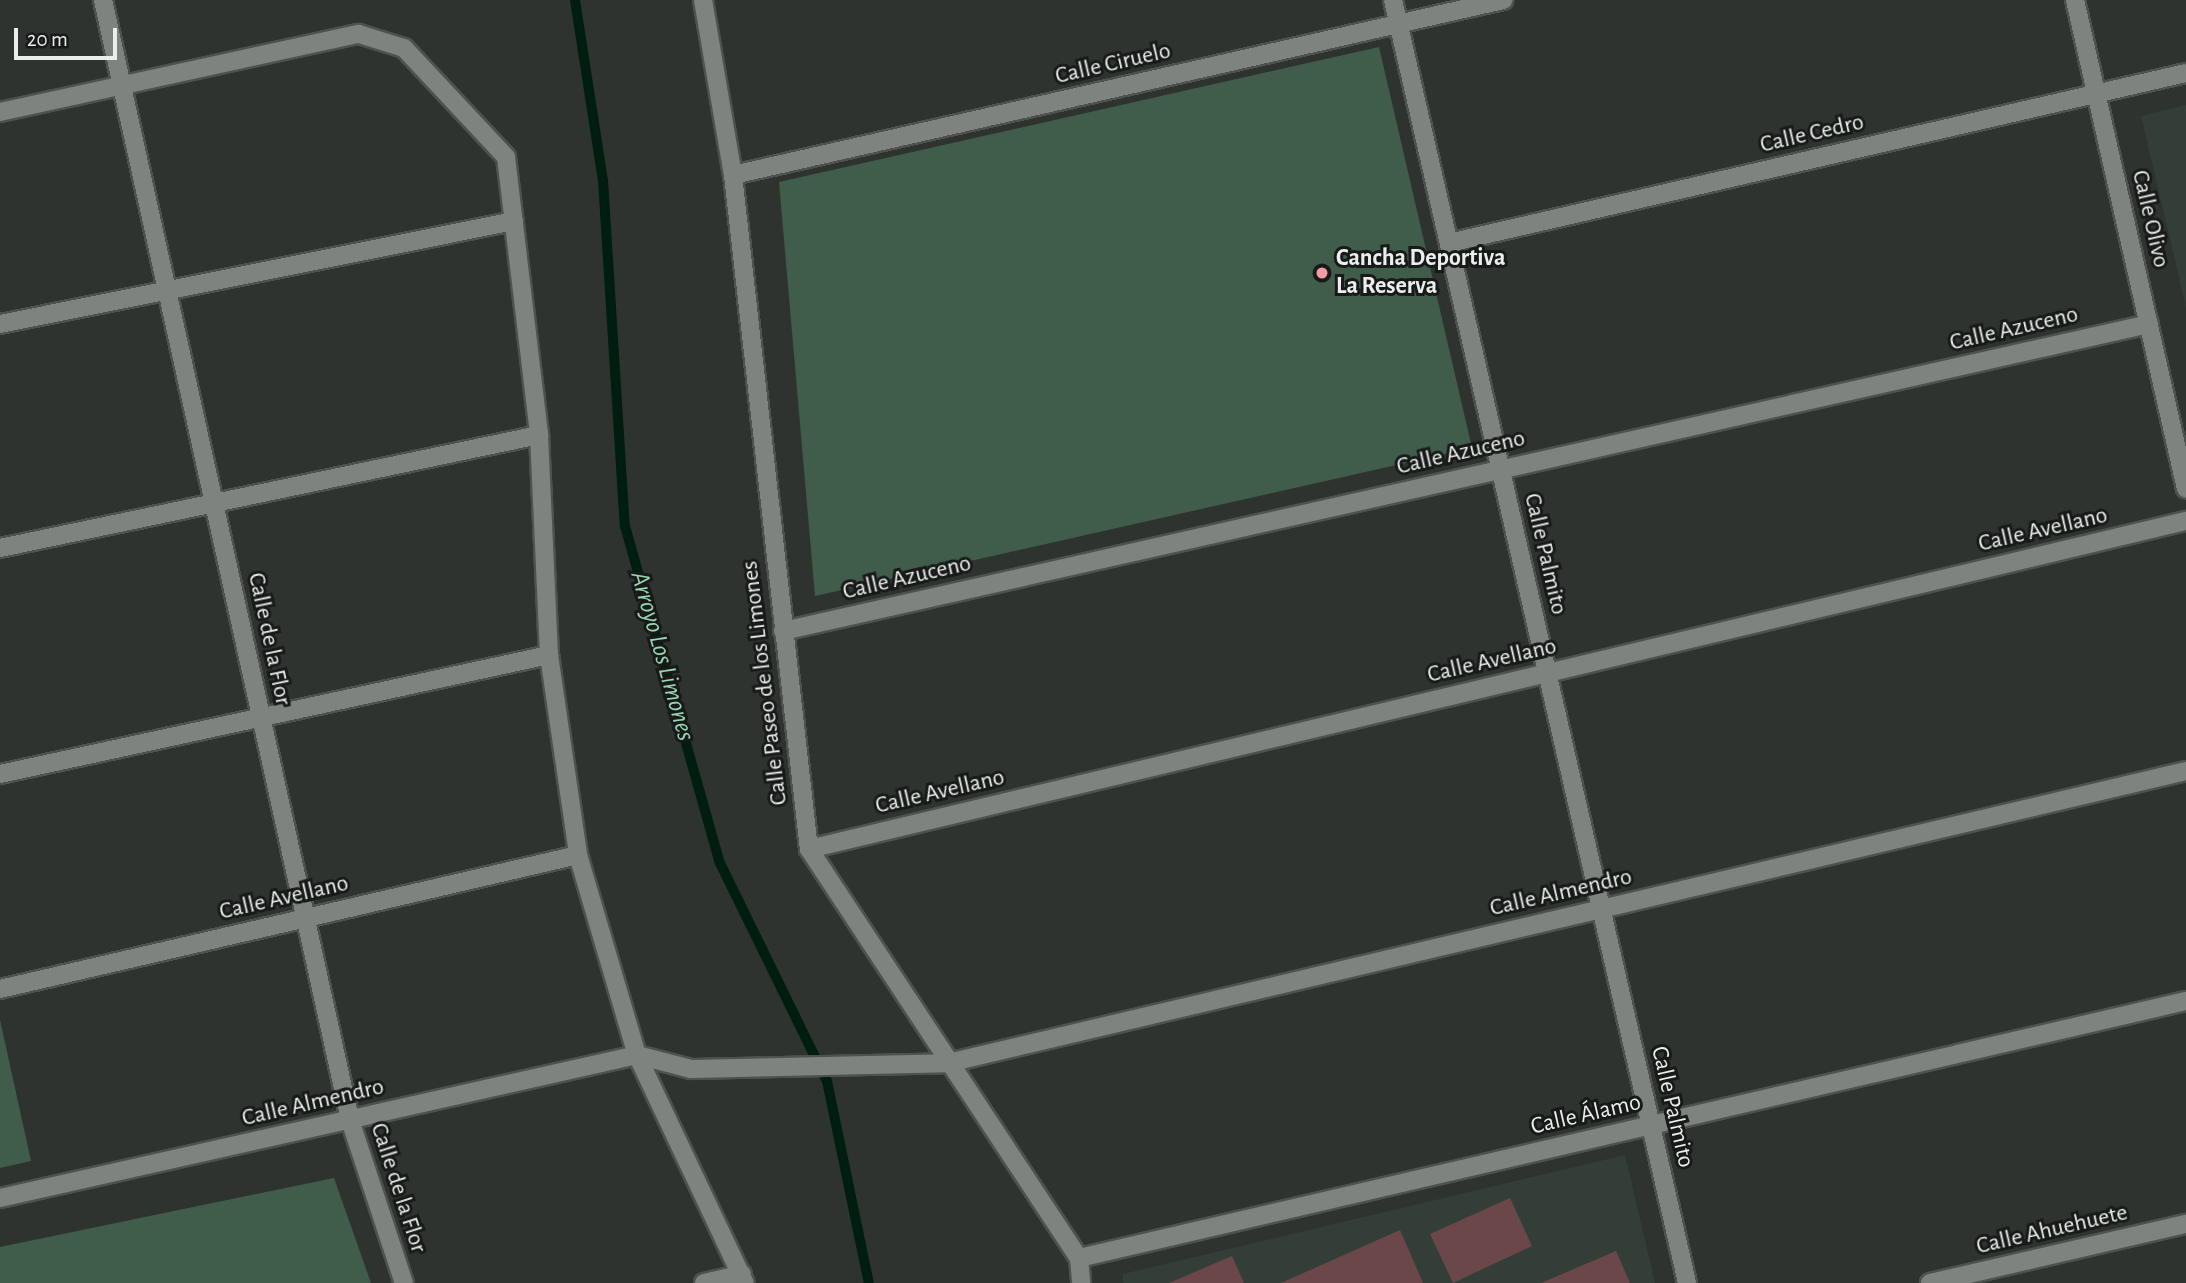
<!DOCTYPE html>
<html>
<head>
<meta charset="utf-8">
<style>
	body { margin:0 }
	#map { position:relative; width:2186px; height:1283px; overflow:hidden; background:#2f3330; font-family:"Alegreya Sans",sans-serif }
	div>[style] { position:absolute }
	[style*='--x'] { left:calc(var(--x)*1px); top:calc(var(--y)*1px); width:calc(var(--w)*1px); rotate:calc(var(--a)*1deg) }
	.built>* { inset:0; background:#343e38 }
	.green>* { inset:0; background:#405d4c }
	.stream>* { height:10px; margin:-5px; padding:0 5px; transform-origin:5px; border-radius:5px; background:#001e0f }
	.building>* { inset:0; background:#6c474a }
	.roads { filter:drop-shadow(2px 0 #4e524f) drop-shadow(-2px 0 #4e524f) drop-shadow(0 2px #4e524f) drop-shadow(0 -2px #4e524f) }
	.street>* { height:18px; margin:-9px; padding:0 9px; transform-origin:9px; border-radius:9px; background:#7f8380 }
	.dots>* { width:19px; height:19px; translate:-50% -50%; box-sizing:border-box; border:4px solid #181a19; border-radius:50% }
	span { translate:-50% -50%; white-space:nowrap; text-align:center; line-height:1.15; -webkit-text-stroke:6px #181a19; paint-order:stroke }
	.street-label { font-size:24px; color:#eceeed }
	.poi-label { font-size:24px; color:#eceeed; font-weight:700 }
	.left { translate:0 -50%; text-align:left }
	.water-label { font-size:26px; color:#98d6b3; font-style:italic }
	.scale { position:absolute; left:14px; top:28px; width:103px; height:32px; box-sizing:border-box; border:4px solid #eceeed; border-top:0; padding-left:9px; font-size:21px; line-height:24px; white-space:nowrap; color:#eceeed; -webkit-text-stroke:5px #181a19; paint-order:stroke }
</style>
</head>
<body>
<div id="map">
	<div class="built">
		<i style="clip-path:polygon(2186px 105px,2186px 307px,2141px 116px)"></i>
		<i style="clip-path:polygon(1625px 1155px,1655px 1283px,1123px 1283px,1123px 1274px)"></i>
	</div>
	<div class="green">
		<i style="clip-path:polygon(1379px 47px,1472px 448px,815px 596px,779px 182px)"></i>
		<i style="clip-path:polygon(0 1020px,31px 1161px,0 1168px)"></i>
		<i style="clip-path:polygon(334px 1178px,371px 1283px,0 1283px,0 1247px)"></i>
	</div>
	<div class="stream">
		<i style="--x:575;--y:0;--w:182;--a:81.2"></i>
		<i style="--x:603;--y:180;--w:347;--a:86.4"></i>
		<i style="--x:625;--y:526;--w:350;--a:74.3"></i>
		<i style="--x:720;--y:863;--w:243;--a:63.9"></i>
		<i style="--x:827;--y:1081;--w:206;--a:78.3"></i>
	</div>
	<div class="building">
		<i style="clip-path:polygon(1510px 1198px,1532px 1246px,1453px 1283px,1430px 1234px)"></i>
		<i style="clip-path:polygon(1400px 1230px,1423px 1283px,1281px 1283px)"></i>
		<i style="clip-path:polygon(1616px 1251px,1630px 1283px,1541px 1283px)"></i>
		<i style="clip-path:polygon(1232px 1256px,1244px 1283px,1169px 1283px)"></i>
	</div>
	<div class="roads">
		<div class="street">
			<i style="--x:103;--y:0;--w:1147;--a:77.56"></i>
			<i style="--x:350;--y:1120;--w:172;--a:71.7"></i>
			<i style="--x:703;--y:0;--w:178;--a:80.3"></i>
			<i style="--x:733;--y:175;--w:678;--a:83.57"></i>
			<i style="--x:809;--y:849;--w:490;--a:56.6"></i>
			<i style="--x:1079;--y:1258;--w:25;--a:85"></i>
			<i style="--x:1393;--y:0;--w:1316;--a:77.09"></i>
			<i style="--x:2075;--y:0;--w:501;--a:77.21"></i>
			<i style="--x:0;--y:112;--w:367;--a:-12.3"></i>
			<i style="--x:359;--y:34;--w:47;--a:17.3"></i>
			<i style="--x:404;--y:48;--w:149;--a:46.9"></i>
			<i style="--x:506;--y:157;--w:280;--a:83.2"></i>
			<i style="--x:539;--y:435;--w:220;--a:87.4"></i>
			<i style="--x:549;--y:655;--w:202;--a:81.7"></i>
			<i style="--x:578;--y:855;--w:209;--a:73.6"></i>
			<i style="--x:637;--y:1055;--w:252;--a:64.7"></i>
			<i style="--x:733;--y:175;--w:790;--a:-12.8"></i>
			<i style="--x:1449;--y:243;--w:756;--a:-12.99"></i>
			<i style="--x:0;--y:324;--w:524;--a:-11.33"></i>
			<i style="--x:0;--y:548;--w:551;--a:-11.84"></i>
			<i style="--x:783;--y:631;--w:1400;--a:-12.67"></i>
			<i style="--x:0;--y:774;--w:562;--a:-12.23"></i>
			<i style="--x:809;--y:849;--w:1416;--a:-13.4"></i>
			<i style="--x:0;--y:989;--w:593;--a:-13.05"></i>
			<i style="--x:0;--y:1198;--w:653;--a:-12.65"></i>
			<i style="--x:637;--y:1055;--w:56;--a:14.5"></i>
			<i style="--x:691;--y:1069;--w:257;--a:-1.3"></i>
			<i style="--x:948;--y:1063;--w:1272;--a:-13.27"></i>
			<i style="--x:1079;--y:1258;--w:1136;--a:-13.07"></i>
			<i style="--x:704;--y:1283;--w:39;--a:-13"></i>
			<i style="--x:1930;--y:1283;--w:263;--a:-13"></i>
		</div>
	</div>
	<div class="dots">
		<i style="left:1322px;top:273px;background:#f49aa2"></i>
	</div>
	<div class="street-label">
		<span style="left:1113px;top:64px;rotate:-13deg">Calle Ciruelo</span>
		<span style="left:1812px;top:134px;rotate:-13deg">Calle Cedro</span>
		<span style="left:2150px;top:219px;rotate:77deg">Calle Olivo</span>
		<span style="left:2014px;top:329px;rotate:-13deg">Calle Azuceno</span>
		<span style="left:1461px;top:453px;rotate:-13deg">Calle Azuceno</span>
		<span style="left:2043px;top:530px;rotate:-13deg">Calle Avellano</span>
		<span style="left:1545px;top:554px;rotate:77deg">Calle Palmito</span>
		<span style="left:907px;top:578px;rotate:-13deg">Calle Azuceno</span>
		<span style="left:269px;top:639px;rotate:78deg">Calle de la Flor</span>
		<span style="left:1492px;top:661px;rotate:-13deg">Calle Avellano</span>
		<span style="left:765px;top:683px;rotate:-97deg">Calle Paseo de los Limones</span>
		<span style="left:940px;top:792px;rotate:-13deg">Calle Avellano</span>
		<span style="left:1561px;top:893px;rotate:-13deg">Calle Almendro</span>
		<span style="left:284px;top:898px;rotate:-13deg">Calle Avellano</span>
		<span style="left:313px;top:1103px;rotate:-13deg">Calle Almendro</span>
		<span style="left:1672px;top:1107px;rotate:77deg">Calle Palmito</span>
		<span style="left:1586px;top:1115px;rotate:-13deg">Calle Álamo</span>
		<span style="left:398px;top:1188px;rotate:72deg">Calle de la Flor</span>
		<span style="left:2052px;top:1230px;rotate:-13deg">Calle Ahuehuete</span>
	</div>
	<div class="poi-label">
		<span class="left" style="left:1336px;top:273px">Cancha Deportiva<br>La Reserva</span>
	</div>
	<div class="water-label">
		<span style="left:662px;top:656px;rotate:74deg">Arroyo Los Limones</span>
	</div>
	<div class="scale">20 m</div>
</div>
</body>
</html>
